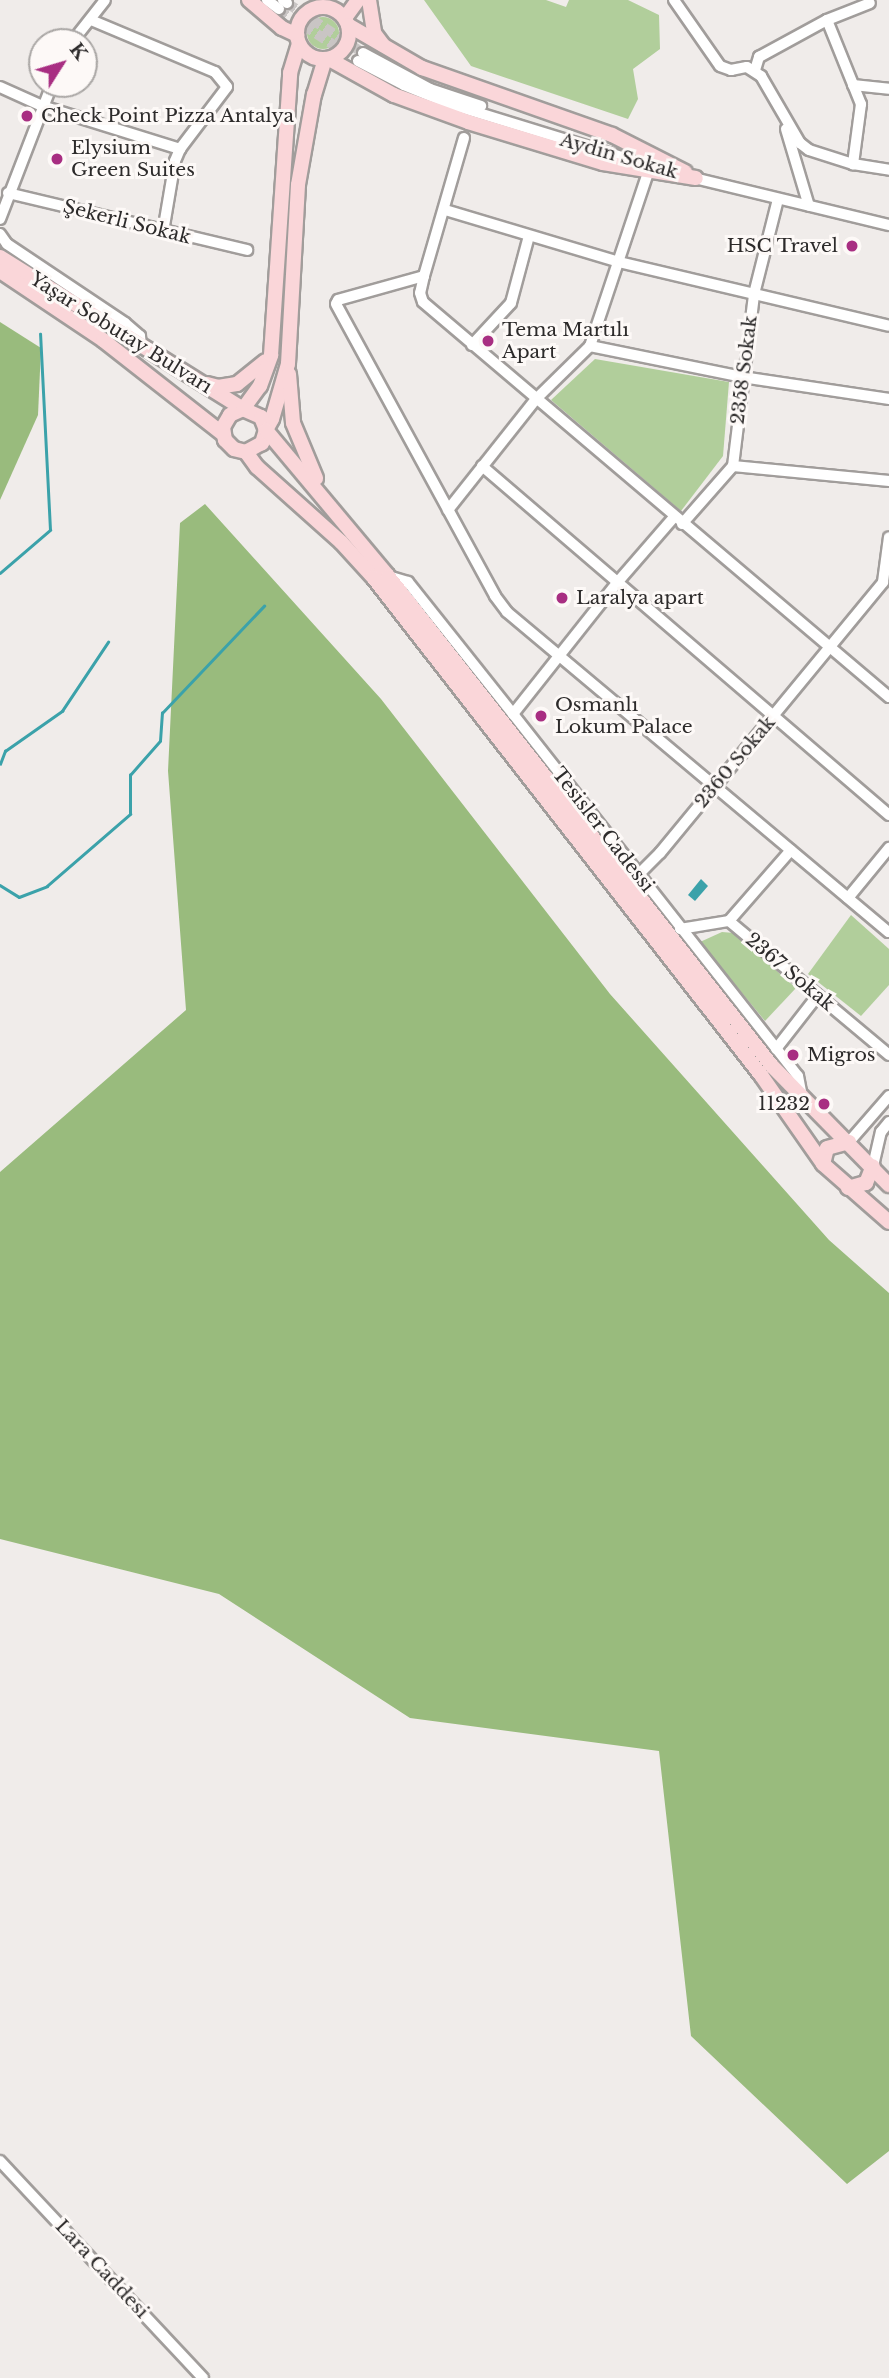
<!DOCTYPE html>
<html>
<head>
<meta charset="utf-8">
<style>
	body { margin:0 }
	#map { position:relative; width:889px; height:2378px; overflow:hidden; background:#f0ecea; font-family:"Libre Baskerville",serif }
	div>[style] { position:absolute }
	[style*='--x'] { left:calc(var(--x)*1px); top:calc(var(--y)*1px); width:calc(var(--w)*1px); rotate:calc(var(--a)*1deg) }
	.green>* { inset:0; background:#b1ce9b }
	.round { border-radius:50% }
	.forest>* { inset:0; background:#99bb7d }
	.water>* { inset:0; background:#3ba2aa }
	.stream>* { height:2.5px; margin:-1.25px; padding:0 1.25px; transform-origin:1.25px; border-radius:1.25px; background:#3ba2aa }
	.minor-tunnel>* { height:10px; margin-top:-5px; transform-origin:0; background:repeating-linear-gradient(90deg,#c9c5c4 0 10px,transparent 0 15px) }
	.roads { filter:drop-shadow(2px 0 #a19d9b) drop-shadow(-2px 0 #a19d9b) drop-shadow(0 2px #a19d9b) drop-shadow(0 -2px #a19d9b) }
	.minor>* { height:10px; margin:-5px; padding:0 5px; transform-origin:5px; border-radius:5px; background:#fff }
	.major>* { height:14px; margin:-7px; padding:0 7px; transform-origin:7px; border-radius:7px; background:#fad6d9 }
	.major>.ring { margin:-7px; padding:0; box-sizing:content-box; background:none; border:14px solid #fad6d9; border-radius:50% }
	.dots>* { width:19px; height:19px; translate:-50% -50%; box-sizing:border-box; border:4px solid #fdf9f7; border-radius:50% }
	span { translate:-50% -50%; white-space:nowrap; text-align:center; line-height:1.15; -webkit-text-stroke:6px #fdf9f7; paint-order:stroke }
	.poi-label { font-size:19px; color:#2d2b2b }
	.left { translate:0 -50%; text-align:left }
	.right { translate:-100% -50%; text-align:right }
	.street-label { font-size:19px; color:#2d2b2b }
	.north { position:absolute; left:28px; top:28px; width:70px; height:70px; box-sizing:border-box; background:#fdf9f7; border:2px solid #aaa7a5; border-radius:50%; rotate:53deg; font-size:19px; font-weight:700; line-height:28px; text-align:center; color:#2d2b2b }
	.north::after { content:''; display:block; margin:auto; width:24px; height:32px; background:#a82e82; clip-path:polygon(50% 0,100% 100%,50% 72%,0 100%) }
</style>
</head>
<body>
<div id="map">
	<div class="green">
		<i style="clip-path:polygon(424px 0,546px 0,566px 7px,569px 0,628px 0,659px 15px,660px 49px,633px 69px,638px 99px,628px 119px,471px 66px)"></i>
		<i class="round" style="left:307px;top:17px;width:32px;height:32px"></i>
		<i style="clip-path:polygon(595px 359px,729px 382px,723px 456px,681px 511px,551px 400px)"></i>
		<i style="clip-path:polygon(851px 915px,889px 949px,889px 985px,861px 1016px,808px 974px)"></i>
		<i style="clip-path:polygon(722px 932px,734px 933px,796px 988px,765px 1021px,700px 942px)"></i>
	</div>
	<div class="forest">
		<i style="clip-path:polygon(0 322px,41px 348px,38px 415px,0 500px)"></i>
		<i style="clip-path:polygon(205px 504px,381px 699px,610px 994px,829px 1240px,889px 1293px,889px 2151px,847px 2184px,691px 2036px,659px 1751px,410px 1718px,219px 1594px,0 1539px,0 1172px,186px 1010px,168px 771px,180px 523px)"></i>
	</div>
	<div class="water">
		<i style="clip-path:polygon(701px 879px,708px 886px,695px 901px,688px 895px)"></i>
	</div>
	<div class="stream">
		<i style="--x:0;--y:573;--w:66;--a:-40.7"></i>
		<i style="--x:50;--y:530;--w:196;--a:-92.9"></i>
		<i style="--x:0;--y:764;--w:14;--a:-69"></i>
		<i style="--x:5;--y:751;--w:70;--a:-35.1"></i>
		<i style="--x:62;--y:711;--w:83;--a:-56.3"></i>
		<i style="--x:0;--y:885;--w:22;--a:32"></i>
		<i style="--x:19;--y:897;--w:30;--a:-21"></i>
		<i style="--x:47;--y:886;--w:110;--a:-40.9"></i>
		<i style="--x:130;--y:814;--w:39;--a:-90"></i>
		<i style="--x:130;--y:775;--w:45;--a:-48.6"></i>
		<i style="--x:160;--y:741;--w:28;--a:-86"></i>
		<i style="--x:162;--y:713;--w:148;--a:-46.4"></i>
	</div>
	<div class="minor-tunnel">
		<i style="--x:287;--y:3;--w:91;--a:33.3"></i>
		<i style="--x:279;--y:9;--w:95;--a:33.4"></i>
	</div>
	<div class="roads">
		<div class="minor">
			<i style="--x:267;--y:0;--w:15;--a:37"></i>
			<i style="--x:283;--y:0;--w:5;--a:37"></i>
			<i style="--x:674;--y:0;--w:80;--a:55.1"></i>
			<i style="--x:720;--y:66;--w:12;--a:20"></i>
			<i style="--x:731;--y:70;--w:16;--a:-11"></i>
			<i style="--x:747;--y:67;--w:17;--a:33"></i>
			<i style="--x:761;--y:76;--w:78;--a:59.8"></i>
			<i style="--x:800;--y:143;--w:11;--a:38"></i>
			<i style="--x:809;--y:150;--w:46;--a:17.7"></i>
			<i style="--x:853;--y:164;--w:36;--a:9"></i>
			<i style="--x:91;--y:20;--w:134;--a:22.8"></i>
			<i style="--x:215;--y:72;--w:19;--a:51"></i>
			<i style="--x:227;--y:87;--w:78;--a:127.2"></i>
			<i style="--x:180;--y:149;--w:13;--a:113"></i>
			<i style="--x:175;--y:161;--w:72;--a:99.6"></i>
			<i style="--x:827;--y:20;--w:91;--a:68"></i>
			<i style="--x:861;--y:104;--w:61;--a:97.6"></i>
			<i style="--x:72;--y:42;--w:53;--a:-51.8"></i>
			<i style="--x:363;--y:53;--w:76;--a:28.2"></i>
			<i style="--x:430;--y:89;--w:54;--a:18.4"></i>
			<i style="--x:358;--y:61;--w:52;--a:27.6"></i>
			<i style="--x:404;--y:85;--w:53;--a:22.2"></i>
			<i style="--x:453;--y:105;--w:204;--a:17.1"></i>
			<i style="--x:755;--y:70;--w:14;--a:-73"></i>
			<i style="--x:759;--y:57;--w:77;--a:-28.6"></i>
			<i style="--x:827;--y:20;--w:46;--a:-21.6"></i>
			<i style="--x:853;--y:85;--w:36;--a:6"></i>
			<i style="--x:0;--y:87;--w:46;--a:24.3"></i>
			<i style="--x:42;--y:106;--w:145;--a:17.3"></i>
			<i style="--x:786;--y:129;--w:80;--a:73.4"></i>
			<i style="--x:464;--y:138;--w:144;--a:106.2"></i>
			<i style="--x:424;--y:276;--w:17;--a:103"></i>
			<i style="--x:420;--y:293;--w:9;--a:72"></i>
			<i style="--x:423;--y:302;--w:611;--a:40.29"></i>
			<i style="--x:690;--y:177;--w:205;--a:13.6"></i>
			<i style="--x:8;--y:193;--w:246;--a:13.4"></i>
			<i style="--x:445;--y:210;--w:182;--a:16.6"></i>
			<i style="--x:619;--y:262;--w:277;--a:13.3"></i>
			<i style="--x:0;--y:219;--w:145;--a:-68.9"></i>
			<i style="--x:0;--y:234;--w:12;--a:55"></i>
			<i style="--x:7;--y:244;--w:142;--a:33.8"></i>
			<i style="--x:125;--y:323;--w:20;--a:41"></i>
			<i style="--x:140;--y:336;--w:10;--a:84"></i>
			<i style="--x:424;--y:276;--w:89;--a:164.4"></i>
			<i style="--x:338;--y:300;--w:4;--a:117"></i>
			<i style="--x:336;--y:304;--w:332;--a:61.4"></i>
			<i style="--x:495;--y:596;--w:20;--a:53"></i>
			<i style="--x:507;--y:612;--w:498;--a:40"></i>
			<i style="--x:472;--y:345;--w:57;--a:-47.1"></i>
			<i style="--x:511;--y:303;--w:69;--a:-75"></i>
			<i style="--x:590;--y:346;--w:155;--a:11.5"></i>
			<i style="--x:742;--y:377;--w:149;--a:8.5"></i>
			<i style="--x:482;--y:466;--w:536;--a:40.61"></i>
			<i style="--x:733;--y:466;--w:157;--a:5.5"></i>
			<i style="--x:448;--y:510;--w:142;--a:-51.6"></i>
			<i style="--x:536;--y:399;--w:76;--a:-44.5"></i>
			<i style="--x:590;--y:346;--w:186;--a:-71.5"></i>
			<i style="--x:682;--y:524;--w:77;--a:-48.7"></i>
			<i style="--x:733;--y:466;--w:173;--a:-83"></i>
			<i style="--x:754;--y:294;--w:98;--a:-75.8"></i>
			<i style="--x:388;--y:576;--w:21;--a:17"></i>
			<i style="--x:408;--y:582;--w:169;--a:51.5"></i>
			<i style="--x:513;--y:714;--w:461;--a:51.8"></i>
			<i style="--x:798;--y:1076;--w:20;--a:79"></i>
			<i style="--x:513;--y:714;--w:166;--a:-51.6"></i>
			<i style="--x:616;--y:584;--w:89;--a:-49.1"></i>
			<i style="--x:638;--y:875;--w:31;--a:-45"></i>
			<i style="--x:660;--y:853;--w:351;--a:-50.5"></i>
			<i style="--x:883;--y:582;--w:45;--a:-82.4"></i>
			<i style="--x:848;--y:898;--w:65;--a:-50.6"></i>
			<i style="--x:729;--y:921;--w:94;--a:-48.9"></i>
			<i style="--x:680;--y:929;--w:50;--a:-9.3"></i>
			<i style="--x:729;--y:921;--w:209;--a:39.9"></i>
			<i style="--x:776;--y:1049;--w:68;--a:-52.1"></i>
			<i style="--x:849;--y:1142;--w:61;--a:-49"></i>
			<i style="--x:873;--y:1166;--w:35;--a:-77"></i>
			<i style="--x:881;--y:1132;--w:13;--a:-51"></i>
			<i style="--x:0;--y:2161;--w:297;--a:46.9"></i>
		</div>
		<div class="major">
			<i style="--x:249;--y:0;--w:43;--a:40.3"></i>
			<i style="--x:282;--y:28;--w:17;--a:25"></i>
			<i style="--x:369;--y:0;--w:33;--a:81"></i>
			<i style="--x:374;--y:33;--w:15;--a:53"></i>
			<i class="ring" style="left:297px;top:7px;width:38px;height:38px"></i>
			<i style="--x:345;--y:18;--w:22;--a:-54"></i>
			<i style="--x:348;--y:25;--w:86;--a:30.2"></i>
			<i style="--x:422;--y:68;--w:201;--a:19.4"></i>
			<i style="--x:612;--y:135;--w:82;--a:26.9"></i>
			<i style="--x:325;--y:59;--w:37;--a:107"></i>
			<i style="--x:314;--y:94;--w:92;--a:100"></i>
			<i style="--x:298;--y:185;--w:179;--a:93.2"></i>
			<i style="--x:288;--y:364;--w:57;--a:106.2"></i>
			<i style="--x:272;--y:419;--w:13;--a:119"></i>
			<i style="--x:266;--y:430;--w:14;--a:107"></i>
			<i style="--x:262;--y:443;--w:18;--a:151"></i>
			<i style="--x:246;--y:452;--w:12;--a:-166"></i>
			<i style="--x:234;--y:449;--w:13;--a:-135"></i>
			<i style="--x:225;--y:440;--w:13;--a:-99"></i>
			<i style="--x:223;--y:427;--w:14;--a:-60"></i>
			<i style="--x:230;--y:415;--w:14;--a:-25"></i>
			<i style="--x:243;--y:409;--w:20;--a:24"></i>
			<i style="--x:261;--y:417;--w:14;--a:69"></i>
			<i style="--x:266;--y:430;--w:190;--a:50.1"></i>
			<i style="--x:388;--y:576;--w:623;--a:51.92"></i>
			<i style="--x:772;--y:1066;--w:167;--a:45.5"></i>
			<i style="--x:329;--y:59;--w:74;--a:29"></i>
			<i style="--x:394;--y:95;--w:79;--a:20"></i>
			<i style="--x:468;--y:122;--w:141;--a:16.9"></i>
			<i style="--x:603;--y:163;--w:94;--a:9.2"></i>
			<i style="--x:0;--y:257;--w:287;--a:32"></i>
			<i style="--x:0;--y:271;--w:124;--a:33.8"></i>
			<i style="--x:103;--y:340;--w:152;--a:38.1"></i>
			<i style="--x:289;--y:374;--w:49;--a:85.3"></i>
			<i style="--x:293;--y:423;--w:60;--a:67.3"></i>
			<i style="--x:207;--y:384;--w:11;--a:15"></i>
			<i style="--x:218;--y:387;--w:19;--a:-9"></i>
			<i style="--x:237;--y:384;--w:36;--a:-39"></i>
			<i style="--x:243;--y:409;--w:29;--a:-54"></i>
			<i style="--x:260;--y:386;--w:33;--a:-70"></i>
			<i style="--x:271;--y:355;--w:283;--a:-86.1"></i>
			<i style="--x:290;--y:73;--w:30;--a:-73"></i>
			<i style="--x:246;--y:452;--w:19;--a:54"></i>
			<i style="--x:257;--y:467;--w:113;--a:41.8"></i>
			<i style="--x:341;--y:542;--w:47;--a:47.6"></i>
			<i style="--x:373;--y:577;--w:631;--a:52.08"></i>
			<i style="--x:761;--y:1075;--w:108;--a:55.1"></i>
			<i style="--x:823;--y:1164;--w:88;--a:41.3"></i>
			<i style="--x:823;--y:1164;--w:16;--a:-76"></i>
			<i style="--x:827;--y:1148;--w:23;--a:-15"></i>
			<i style="--x:848;--y:1188;--w:19;--a:-16"></i>
			<i style="--x:866;--y:1183;--w:18;--a:-68"></i>
		</div>
	</div>
	<div class="dots">
		<i style="left:27px;top:116px;background:#a82e82"></i>
		<i style="left:57px;top:159px;background:#a82e82"></i>
		<i style="left:852px;top:246px;background:#a82e82"></i>
		<i style="left:488px;top:341px;background:#a82e82"></i>
		<i style="left:562px;top:598px;background:#a82e82"></i>
		<i style="left:541px;top:716px;background:#a82e82"></i>
		<i style="left:793px;top:1055px;background:#a82e82"></i>
		<i style="left:824px;top:1104px;background:#a82e82"></i>
	</div>
	<div class="poi-label">
		<span class="left" style="left:41px;top:116px">Check Point Pizza Antalya</span>
		<span class="left" style="left:71px;top:159px">Elysium<br>Green Suites</span>
		<span class="right" style="left:838px;top:246px">HSC Travel</span>
		<span class="left" style="left:502px;top:341px">Tema Martılı<br>Apart</span>
		<span class="left" style="left:576px;top:598px">Laralya apart</span>
		<span class="left" style="left:555px;top:716px">Osmanlı<br>Lokum Palace</span>
		<span class="left" style="left:807px;top:1055px">Migros</span>
		<span class="right" style="left:810px;top:1104px">11232</span>
	</div>
	<div class="street-label">
		<span style="left:619px;top:156px;rotate:16deg">Aydin Sokak</span>
		<span style="left:127px;top:222px;rotate:14deg">Şekerli Sokak</span>
		<span style="left:121px;top:333px;rotate:32deg">Yaşar Sobutay Bulvarı</span>
		<span style="left:744px;top:370px;rotate:-83deg">2358 Sokak</span>
		<span style="left:735px;top:762px;rotate:-50deg">2360 Sokak</span>
		<span style="left:603px;top:830px;rotate:52deg">Tesisler Cadessi</span>
		<span style="left:790px;top:972px;rotate:40deg">2367 Sokak</span>
		<span style="left:102px;top:2269px;rotate:47deg">Lara Caddesi</span>
	</div>
	<div class="north">K</div>
</div>
</body>
</html>
